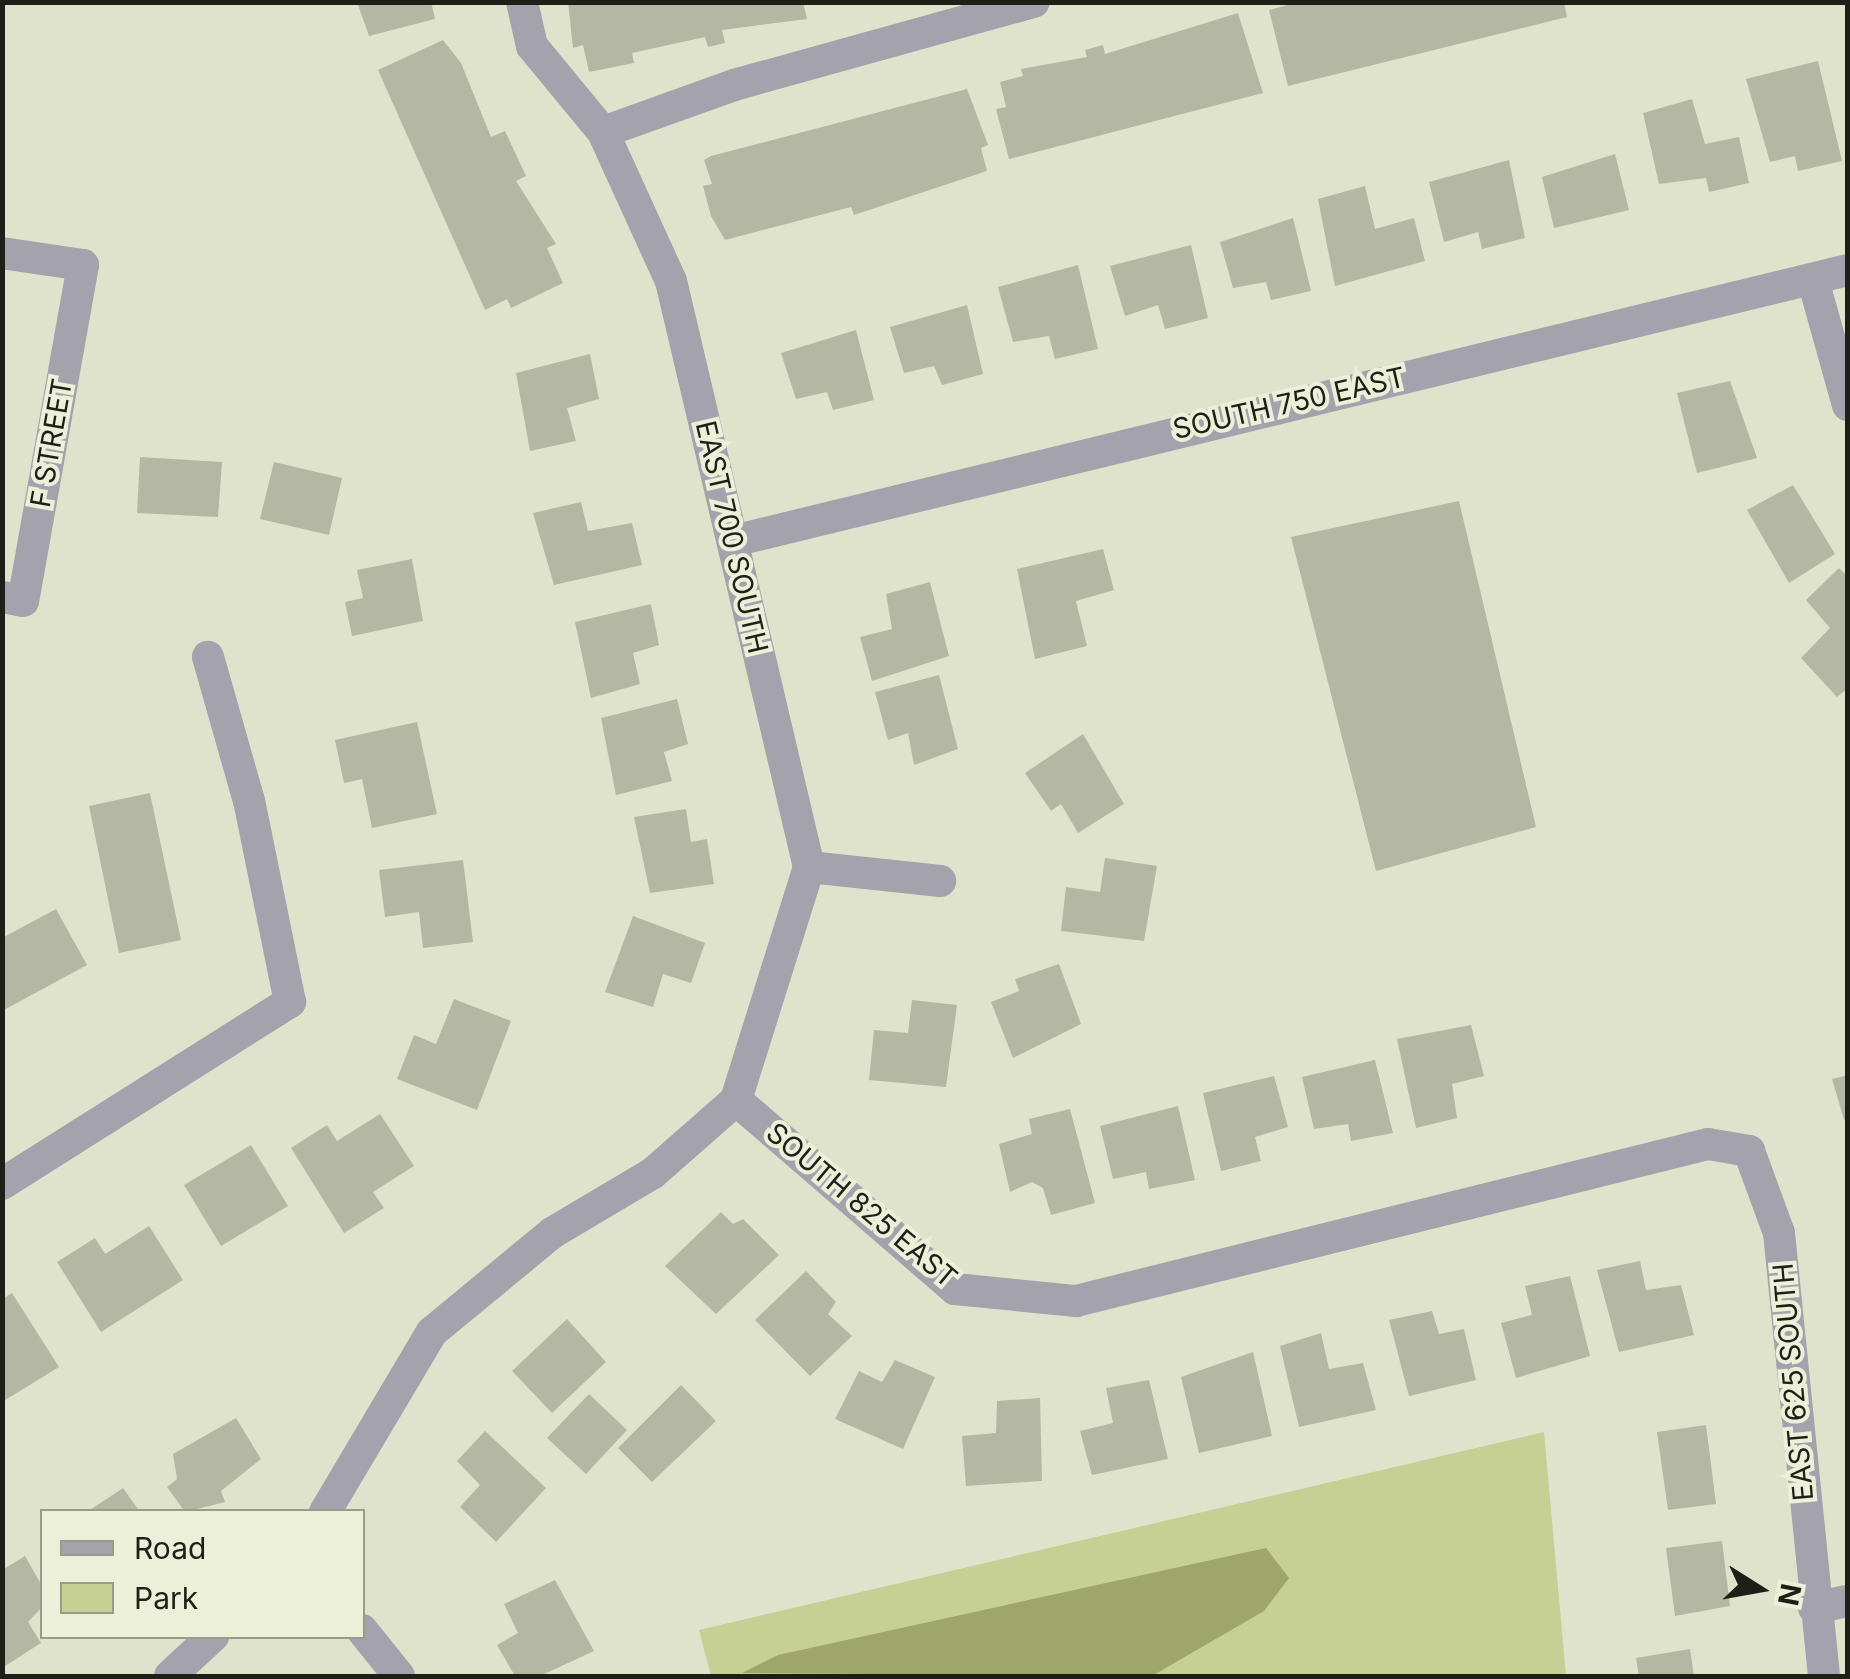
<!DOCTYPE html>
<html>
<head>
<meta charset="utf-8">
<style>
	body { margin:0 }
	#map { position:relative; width:1850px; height:1679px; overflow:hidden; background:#dfe3cc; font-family:Inter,sans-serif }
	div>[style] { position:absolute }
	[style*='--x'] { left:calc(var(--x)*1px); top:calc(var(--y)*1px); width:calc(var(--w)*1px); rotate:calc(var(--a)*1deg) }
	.green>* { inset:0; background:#c6cf94 }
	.water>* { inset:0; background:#9ea669 }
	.building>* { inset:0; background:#b4b8a2 }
	.minor>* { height:32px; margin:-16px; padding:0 16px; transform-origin:16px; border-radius:16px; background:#a4a2ac }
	span { translate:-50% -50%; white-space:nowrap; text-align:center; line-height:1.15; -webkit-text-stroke:8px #ecf0d9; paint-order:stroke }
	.street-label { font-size:28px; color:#1e1f17 }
	.frame { position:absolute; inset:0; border:5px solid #1e1f17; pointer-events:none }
	.legend { position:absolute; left:40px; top:1509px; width:325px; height:130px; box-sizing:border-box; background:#ecf0d9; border:2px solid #9a9c8b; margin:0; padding:12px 18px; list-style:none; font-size:30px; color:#1e1f17 }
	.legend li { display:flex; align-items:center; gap:20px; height:50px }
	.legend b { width:50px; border:2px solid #9a9c8b }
	.north { position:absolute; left:1710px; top:1539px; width:100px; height:100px; -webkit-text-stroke:8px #ecf0d9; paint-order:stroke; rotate:101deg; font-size:28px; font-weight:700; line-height:40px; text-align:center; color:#1e1f17 }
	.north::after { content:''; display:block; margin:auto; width:35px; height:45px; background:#1e1f17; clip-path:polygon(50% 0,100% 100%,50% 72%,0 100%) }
</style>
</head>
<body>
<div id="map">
	<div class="green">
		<i style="clip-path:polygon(1544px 1432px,1566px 1676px,711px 1676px,699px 1630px)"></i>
	</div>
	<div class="water">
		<i style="clip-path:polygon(1266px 1548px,1289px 1578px,1264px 1611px,1152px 1676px,742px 1673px,778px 1655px)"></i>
	</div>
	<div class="building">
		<i style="clip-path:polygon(357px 2px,431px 2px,435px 19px,369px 36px)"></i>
		<i style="clip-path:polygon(568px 2px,803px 2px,807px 19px,722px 30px,725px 43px,708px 47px,705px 37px,632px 53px,634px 63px,589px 72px,583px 45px,573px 48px)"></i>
		<i style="clip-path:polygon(1299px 2px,1564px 2px,1567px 17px,1288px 86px,1269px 10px)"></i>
		<i style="clip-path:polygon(1238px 13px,1263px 93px,1009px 159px,996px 109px,1006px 107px,1000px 82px,1023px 76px,1021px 69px,1087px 57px,1085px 50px,1103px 45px,1105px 54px)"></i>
		<i style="clip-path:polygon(443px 40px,461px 63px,491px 137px,505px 131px,526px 176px,516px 181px,556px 244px,547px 248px,563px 283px,511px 308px,507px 299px,485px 310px,378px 70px)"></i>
		<i style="clip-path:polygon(1818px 61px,1842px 161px,1798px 171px,1795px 156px,1770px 162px,1746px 79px)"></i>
		<i style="clip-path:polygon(967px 89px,988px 145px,981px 148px,987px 171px,854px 215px,851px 207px,725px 240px,711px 216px,703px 186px,712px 184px,704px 160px,711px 156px)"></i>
		<i style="clip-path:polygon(1692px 99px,1705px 144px,1739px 137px,1749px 183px,1709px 192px,1706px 178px,1659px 184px,1643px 113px)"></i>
		<i style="clip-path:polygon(1615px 154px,1629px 210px,1554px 228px,1542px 177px)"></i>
		<i style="clip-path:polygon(1509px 160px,1525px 238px,1482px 249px,1478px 232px,1444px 242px,1429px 182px)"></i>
		<i style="clip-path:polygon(1365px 186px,1375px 229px,1414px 218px,1425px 261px,1335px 286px,1318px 199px)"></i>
		<i style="clip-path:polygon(1293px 218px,1311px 291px,1271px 300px,1266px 282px,1233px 288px,1220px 242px)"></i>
		<i style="clip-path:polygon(1191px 245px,1208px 318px,1165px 329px,1158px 305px,1125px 316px,1110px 266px)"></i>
		<i style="clip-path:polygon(1078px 265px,1098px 349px,1055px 359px,1049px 336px,1013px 342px,998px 287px)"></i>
		<i style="clip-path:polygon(967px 305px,983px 374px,942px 385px,934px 366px,904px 373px,890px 327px)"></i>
		<i style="clip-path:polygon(856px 330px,874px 400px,833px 410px,827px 392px,796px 399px,781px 353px)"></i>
		<i style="clip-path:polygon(590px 354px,599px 399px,567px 408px,576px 441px,530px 451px,516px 373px)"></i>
		<i style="clip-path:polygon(1730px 381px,1757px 458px,1697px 473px,1677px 393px)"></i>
		<i style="clip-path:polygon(140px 457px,222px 462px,218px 517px,137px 513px)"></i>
		<i style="clip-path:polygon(274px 462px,342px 478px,329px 535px,260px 519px)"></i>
		<i style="clip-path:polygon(1793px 485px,1835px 554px,1789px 583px,1747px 510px)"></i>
		<i style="clip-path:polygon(1459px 501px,1536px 827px,1376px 871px,1291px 537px)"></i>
		<i style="clip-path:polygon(581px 502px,588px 531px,632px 523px,642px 565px,554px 585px,533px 513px)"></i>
		<i style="clip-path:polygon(1103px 549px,1114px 590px,1076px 601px,1087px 646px,1035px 659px,1017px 569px)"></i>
		<i style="clip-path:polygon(412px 559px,423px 621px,352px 636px,345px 602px,363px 598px,357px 570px)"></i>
		<i style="clip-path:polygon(1839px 568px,1848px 577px,1848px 688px,1837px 697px,1801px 658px,1830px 628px,1806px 600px)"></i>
		<i style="clip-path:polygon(930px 582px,949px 656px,872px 681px,860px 637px,892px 629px,886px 594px)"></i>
		<i style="clip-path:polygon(651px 604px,659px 645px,633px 653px,640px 684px,591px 698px,575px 622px)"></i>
		<i style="clip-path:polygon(939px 675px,958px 749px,914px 765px,908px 733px,888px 740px,875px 692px)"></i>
		<i style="clip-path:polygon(677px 699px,688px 744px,664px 752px,672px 781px,616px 795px,601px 718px)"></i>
		<i style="clip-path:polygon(417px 722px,437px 814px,372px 828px,362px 779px,344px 783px,335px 740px)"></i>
		<i style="clip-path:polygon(1083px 734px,1124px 804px,1078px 833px,1061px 804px,1051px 811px,1025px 773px)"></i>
		<i style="clip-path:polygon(150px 793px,181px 940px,119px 953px,89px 806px)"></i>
		<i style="clip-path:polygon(686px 809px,691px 842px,707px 839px,714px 884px,650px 893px,634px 817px)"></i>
		<i style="clip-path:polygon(1105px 858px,1157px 866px,1144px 941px,1061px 931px,1066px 887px,1100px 892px)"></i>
		<i style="clip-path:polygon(463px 860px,473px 942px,423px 948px,419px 912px,385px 917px,379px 870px)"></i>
		<i style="clip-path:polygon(56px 909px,87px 965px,2px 1011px,2px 938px)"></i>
		<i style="clip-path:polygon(633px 916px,705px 943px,691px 983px,663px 974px,653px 1007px,605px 992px)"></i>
		<i style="clip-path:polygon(1059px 964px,1081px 1024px,1013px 1058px,991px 1002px,1019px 991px,1015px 979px)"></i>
		<i style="clip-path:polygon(454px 999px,511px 1021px,477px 1110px,397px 1079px,414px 1035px,436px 1044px)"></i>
		<i style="clip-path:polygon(912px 1000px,957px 1005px,946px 1087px,869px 1080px,874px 1030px,908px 1033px)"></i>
		<i style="clip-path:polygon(1471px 1025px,1484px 1076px,1452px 1084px,1457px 1118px,1416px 1128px,1397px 1039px)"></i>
		<i style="clip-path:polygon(1375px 1060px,1393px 1133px,1351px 1141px,1348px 1124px,1314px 1129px,1302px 1077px)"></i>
		<i style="clip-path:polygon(1848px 1075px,1848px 1119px,1844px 1120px,1832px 1079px)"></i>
		<i style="clip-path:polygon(1274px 1076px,1288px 1127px,1255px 1137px,1261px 1161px,1221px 1171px,1203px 1093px)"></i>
		<i style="clip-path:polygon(1178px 1106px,1195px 1180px,1149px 1189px,1146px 1172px,1113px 1179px,1100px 1126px)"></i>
		<i style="clip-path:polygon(1070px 1109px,1095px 1203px,1051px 1215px,1043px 1188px,1032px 1182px,1010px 1192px,999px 1144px,1032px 1134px,1029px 1119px)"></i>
		<i style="clip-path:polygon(380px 1114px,414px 1166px,373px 1192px,384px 1208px,344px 1233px,291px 1148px,327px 1125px,337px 1141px)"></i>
		<i style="clip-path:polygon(251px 1145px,288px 1206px,221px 1246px,184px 1185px)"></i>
		<i style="clip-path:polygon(721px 1212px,733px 1224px,743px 1219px,779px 1255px,716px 1314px,665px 1266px)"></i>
		<i style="clip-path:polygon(149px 1226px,183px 1280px,101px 1332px,57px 1262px,95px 1238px,105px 1254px)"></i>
		<i style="clip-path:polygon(1640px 1261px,1646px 1290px,1681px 1285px,1694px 1335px,1619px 1352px,1597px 1270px)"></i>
		<i style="clip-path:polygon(806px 1271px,836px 1302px,828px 1314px,852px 1336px,810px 1376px,755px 1320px)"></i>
		<i style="clip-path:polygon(1570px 1276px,1590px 1356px,1516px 1378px,1501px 1323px,1532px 1315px,1525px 1286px)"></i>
		<i style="clip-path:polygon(12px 1293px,59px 1367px,2px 1402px,2px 1299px)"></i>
		<i style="clip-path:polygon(1432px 1311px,1439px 1334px,1464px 1329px,1476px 1380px,1409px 1396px,1389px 1320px)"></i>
		<i style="clip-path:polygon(567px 1319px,606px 1362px,552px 1413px,512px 1371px)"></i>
		<i style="clip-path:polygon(1321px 1333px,1329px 1369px,1363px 1363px,1376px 1410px,1299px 1427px,1280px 1346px)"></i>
		<i style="clip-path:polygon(1253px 1352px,1272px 1436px,1199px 1453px,1181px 1377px)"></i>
		<i style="clip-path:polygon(895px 1360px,935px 1377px,903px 1449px,835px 1419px,859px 1371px,882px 1382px)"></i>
		<i style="clip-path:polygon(1149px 1380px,1168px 1459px,1092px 1475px,1080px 1431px,1113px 1423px,1106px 1388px)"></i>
		<i style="clip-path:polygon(681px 1385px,716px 1421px,652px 1482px,618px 1448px)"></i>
		<i style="clip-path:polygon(589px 1394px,627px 1430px,586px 1474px,547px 1438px)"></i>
		<i style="clip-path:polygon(1040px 1398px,1042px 1481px,966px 1486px,962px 1436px,996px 1433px,997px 1401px)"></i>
		<i style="clip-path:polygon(236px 1418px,261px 1459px,221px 1491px,225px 1502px,185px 1512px,167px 1487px,177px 1479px,173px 1454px)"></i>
		<i style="clip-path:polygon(1706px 1425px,1716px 1504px,1668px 1510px,1657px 1432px)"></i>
		<i style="clip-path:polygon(485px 1431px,546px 1488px,496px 1542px,460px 1507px,480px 1485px,457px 1461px)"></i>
		<i style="clip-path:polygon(123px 1488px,140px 1512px,87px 1512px)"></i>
		<i style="clip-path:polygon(1722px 1541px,1730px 1606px,1675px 1616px,1666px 1548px)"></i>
		<i style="clip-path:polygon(25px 1556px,42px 1586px,42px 1607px,28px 1622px,41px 1643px,5px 1666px,2px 1570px)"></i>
		<i style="clip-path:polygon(555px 1580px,594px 1651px,540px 1676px,515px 1676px,497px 1645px,518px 1633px,504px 1604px)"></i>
		<i style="clip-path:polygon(1690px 1649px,1694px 1676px,1639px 1676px,1636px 1658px)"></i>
	</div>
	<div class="minor">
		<i style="--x:522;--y:2;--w:45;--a:77.2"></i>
		<i style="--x:532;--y:46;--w:112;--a:50.5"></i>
		<i style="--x:603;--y:132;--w:164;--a:65.5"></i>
		<i style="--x:671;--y:281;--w:602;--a:76.75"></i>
		<i style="--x:809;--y:867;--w:244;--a:107.4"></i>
		<i style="--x:603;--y:132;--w:139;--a:-19.7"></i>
		<i style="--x:734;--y:85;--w:311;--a:-15.5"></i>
		<i style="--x:2;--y:253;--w:82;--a:8.4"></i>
		<i style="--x:83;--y:265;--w:341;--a:100.1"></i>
		<i style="--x:23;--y:601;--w:21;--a:-169"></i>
		<i style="--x:1813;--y:280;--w:130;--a:74.4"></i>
		<i style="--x:733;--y:541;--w:1147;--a:-13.66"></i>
		<i style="--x:809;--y:867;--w:132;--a:6.1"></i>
		<i style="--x:736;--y:1100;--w:289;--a:40.8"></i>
		<i style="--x:955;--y:1289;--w:122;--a:5.7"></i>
		<i style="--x:1076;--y:1301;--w:651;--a:-13.95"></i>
		<i style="--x:1708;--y:1144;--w:42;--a:9.7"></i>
		<i style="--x:1749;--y:1151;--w:87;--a:69.9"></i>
		<i style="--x:1779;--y:1233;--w:445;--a:84.2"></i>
		<i style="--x:2;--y:1184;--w:341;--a:-32.3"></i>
		<i style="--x:290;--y:1002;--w:205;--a:-101.5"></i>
		<i style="--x:249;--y:801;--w:150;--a:-105.9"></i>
		<i style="--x:325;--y:1512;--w:209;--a:-59.3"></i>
		<i style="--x:432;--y:1332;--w:156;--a:-39.5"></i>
		<i style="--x:552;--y:1233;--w:117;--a:-30.7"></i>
		<i style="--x:653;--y:1173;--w:111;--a:-41.3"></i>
		<i style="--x:1814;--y:1608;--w:35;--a:-12"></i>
		<i style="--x:362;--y:1630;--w:59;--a:51.2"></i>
		<i style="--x:170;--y:1676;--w:59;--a:-42.9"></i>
	</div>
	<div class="street-label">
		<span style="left:1289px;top:403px;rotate:-13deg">SOUTH 750 EAST</span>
		<span style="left:51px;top:443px;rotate:-80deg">F STREET</span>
		<span style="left:732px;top:537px;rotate:77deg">EAST 700 SOUTH</span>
		<span style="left:862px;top:1205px;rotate:40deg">SOUTH 825 EAST</span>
		<span style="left:1793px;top:1382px;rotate:-95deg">EAST 625 SOUTH</span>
	</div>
	<div class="frame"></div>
	<ul class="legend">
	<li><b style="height:12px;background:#a4a2ac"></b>Road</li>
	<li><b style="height:28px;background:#c6cf94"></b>Park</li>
	</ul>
	<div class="north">N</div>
</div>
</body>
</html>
